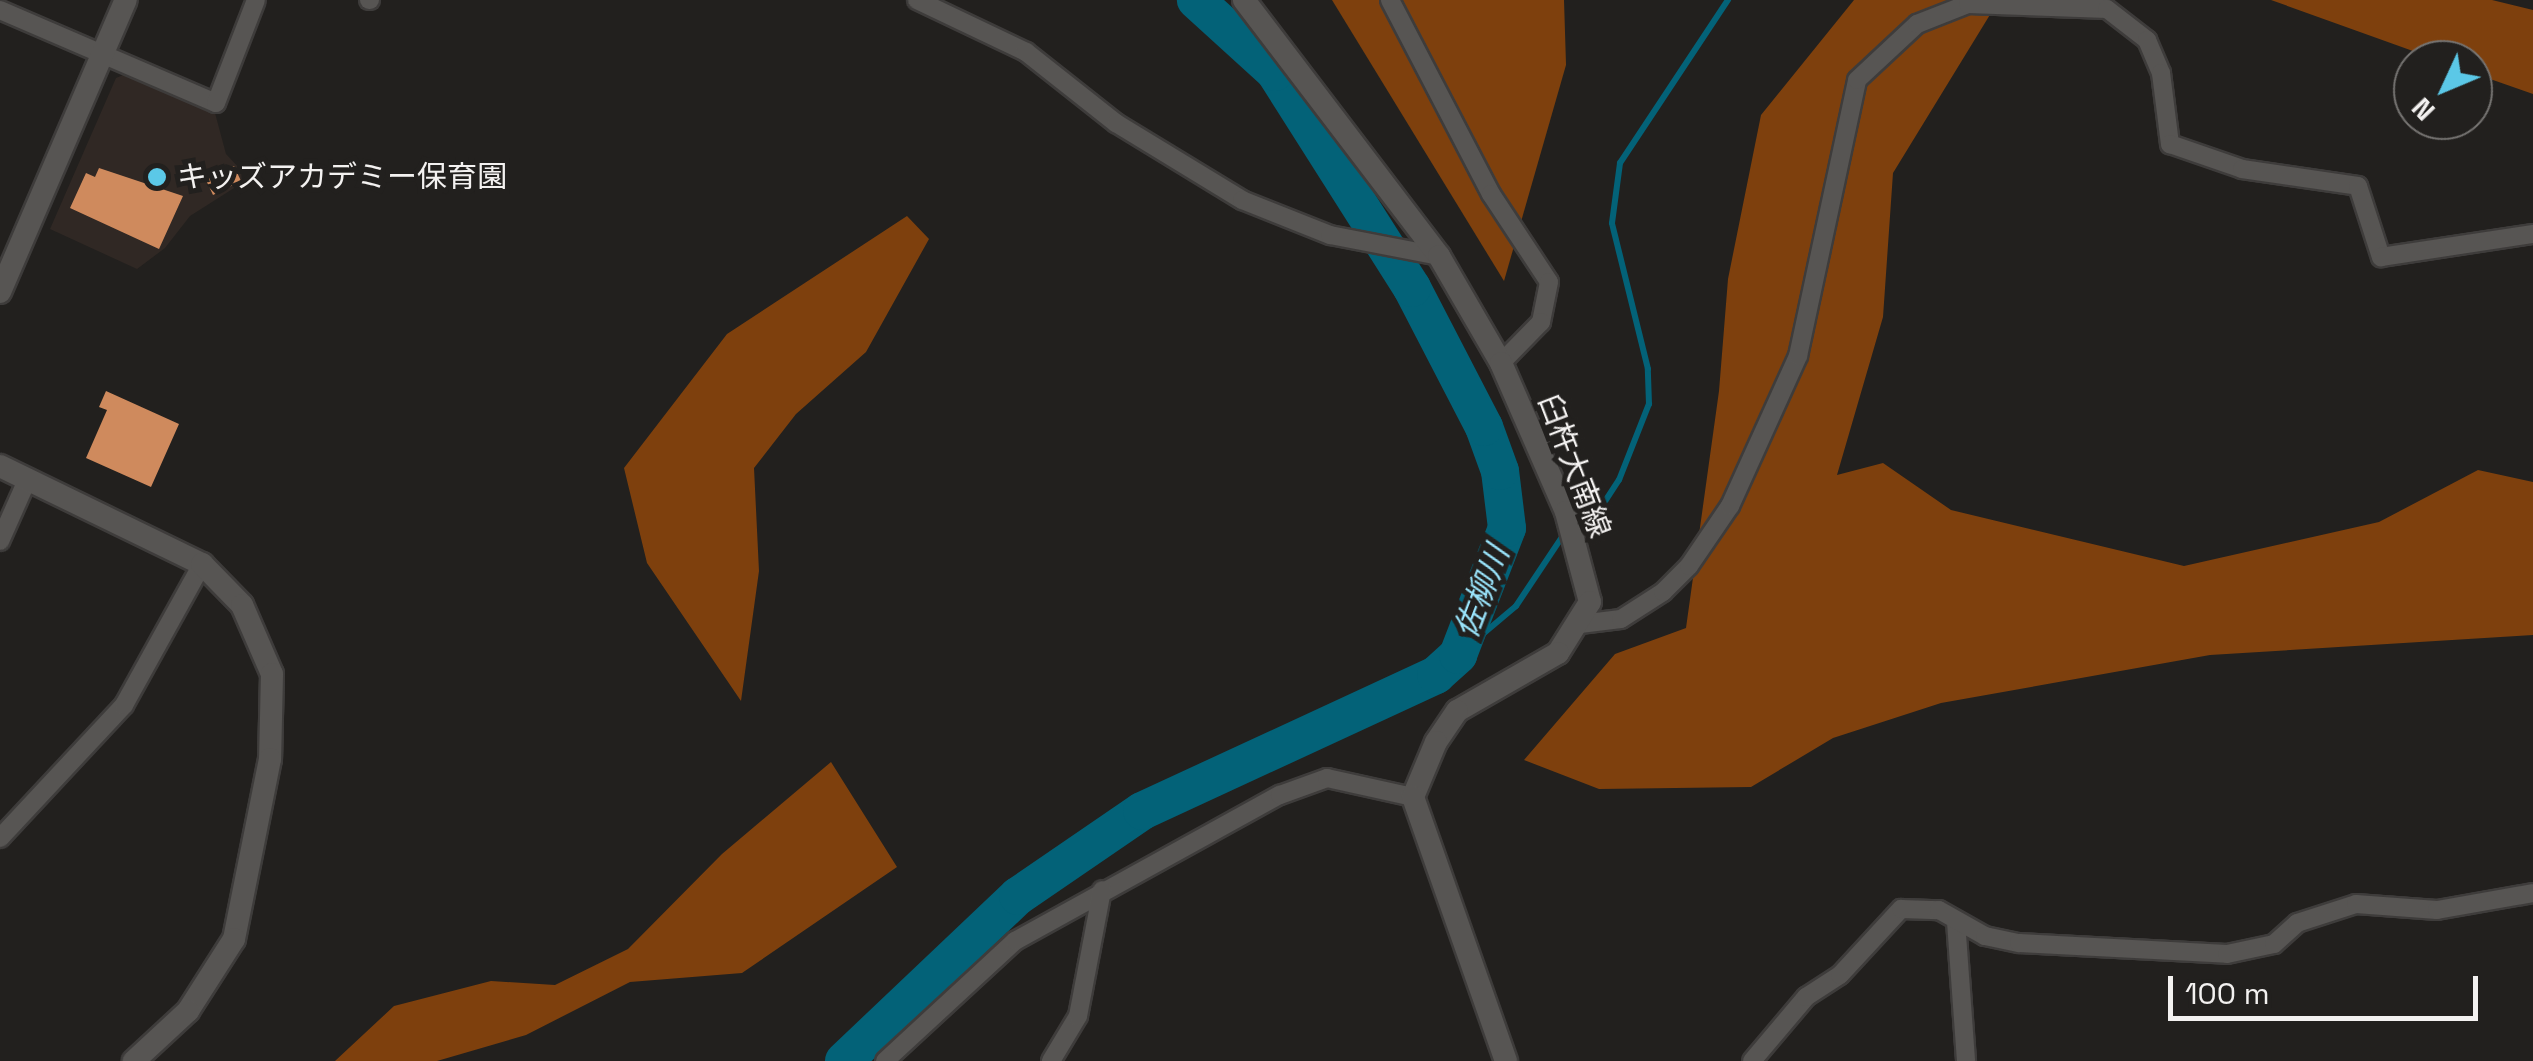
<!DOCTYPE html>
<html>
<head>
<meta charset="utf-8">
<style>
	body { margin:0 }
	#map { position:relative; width:2533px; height:1061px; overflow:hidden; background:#22201e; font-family:"Space Grotesk","Noto Sans JP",sans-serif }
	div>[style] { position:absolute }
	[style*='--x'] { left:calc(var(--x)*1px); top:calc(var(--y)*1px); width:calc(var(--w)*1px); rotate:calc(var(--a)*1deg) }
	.built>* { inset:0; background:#302824 }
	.forest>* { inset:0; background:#7e400d }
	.stream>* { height:6px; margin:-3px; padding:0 3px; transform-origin:3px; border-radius:3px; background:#036278 }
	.river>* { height:38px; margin:-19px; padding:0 19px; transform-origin:19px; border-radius:19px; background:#036278 }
	.building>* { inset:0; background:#cf8a5d }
	.roads { filter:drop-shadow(2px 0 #3e3c3b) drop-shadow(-2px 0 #3e3c3b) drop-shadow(0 2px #3e3c3b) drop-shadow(0 -2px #3e3c3b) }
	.street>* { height:18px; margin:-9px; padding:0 9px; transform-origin:9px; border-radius:9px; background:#575553 }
	.secondary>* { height:22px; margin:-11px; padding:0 11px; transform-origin:11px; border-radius:11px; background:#575553 }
	.dots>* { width:28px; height:28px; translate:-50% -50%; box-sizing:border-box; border:5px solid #22201e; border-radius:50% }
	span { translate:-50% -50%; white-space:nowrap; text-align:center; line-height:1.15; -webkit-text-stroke:10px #22201e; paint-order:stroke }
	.poi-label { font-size:30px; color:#f3f1f0 }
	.left { translate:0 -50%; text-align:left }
	.street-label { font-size:30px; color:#f3f1f0 }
	.water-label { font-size:32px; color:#99e3fa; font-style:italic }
	.north { position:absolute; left:2393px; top:40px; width:100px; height:100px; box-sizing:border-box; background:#22201e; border:2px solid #767472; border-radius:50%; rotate:226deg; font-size:28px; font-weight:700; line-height:40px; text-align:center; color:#f3f1f0 }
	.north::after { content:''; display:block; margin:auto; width:35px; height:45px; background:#5bc8e7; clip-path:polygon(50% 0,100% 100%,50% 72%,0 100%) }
	.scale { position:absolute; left:2168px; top:976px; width:310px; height:45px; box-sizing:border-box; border:5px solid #f3f1f0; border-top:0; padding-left:12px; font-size:30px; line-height:35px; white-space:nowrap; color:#f3f1f0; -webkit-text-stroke:8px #22201e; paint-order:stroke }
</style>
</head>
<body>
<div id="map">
	<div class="built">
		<i style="clip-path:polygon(128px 73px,215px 113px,226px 154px,241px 170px,242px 183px,190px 216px,165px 248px,137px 269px,50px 229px,116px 78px)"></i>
	</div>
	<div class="forest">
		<i style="clip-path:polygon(1332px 0,1564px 0,1566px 65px,1504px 281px)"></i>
		<i style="clip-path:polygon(1854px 0,1999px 0,1893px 173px,1883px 317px,1837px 475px,1883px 463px,1951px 510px,2184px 566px,2379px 522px,2478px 470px,2533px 482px,2533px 635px,2210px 655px,1941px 703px,1833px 738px,1751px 787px,1599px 789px,1524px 760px,1615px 654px,1686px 628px,1719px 391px,1728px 279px,1761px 115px)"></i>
		<i style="clip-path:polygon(2271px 0,2492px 0,2533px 10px,2533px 94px,2473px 73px,2473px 60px,2438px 60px)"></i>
		<i style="clip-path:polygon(907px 216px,929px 239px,866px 352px,796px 414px,754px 468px,759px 571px,741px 701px,647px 563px,624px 468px,727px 334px)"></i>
		<i style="clip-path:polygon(831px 762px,897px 867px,742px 973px,630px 982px,526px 1035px,437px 1061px,335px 1061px,394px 1006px,491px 981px,555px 985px,628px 949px,722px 854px)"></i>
	</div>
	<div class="stream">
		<i style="--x:1575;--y:527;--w:31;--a:-36"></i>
		<i style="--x:1600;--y:509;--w:35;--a:-57"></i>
		<i style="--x:1619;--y:480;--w:82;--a:-68.5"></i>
		<i style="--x:1649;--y:404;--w:35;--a:-92"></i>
		<i style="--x:1648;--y:369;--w:150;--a:-103.9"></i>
		<i style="--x:1612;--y:223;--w:61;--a:-82.4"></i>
		<i style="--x:1620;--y:163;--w:196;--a:-56.5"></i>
		<i style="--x:1458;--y:655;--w:76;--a:-40.2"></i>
		<i style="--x:1516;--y:606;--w:87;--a:-56.3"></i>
	</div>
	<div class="river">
		<i style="--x:844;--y:1061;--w:240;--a:-43.5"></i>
		<i style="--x:1018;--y:896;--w:150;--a:-34.4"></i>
		<i style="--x:1142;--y:811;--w:324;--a:-24.8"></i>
		<i style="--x:1436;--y:675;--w:30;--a:-42"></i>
		<i style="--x:1458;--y:655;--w:136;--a:-68.9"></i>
		<i style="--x:1507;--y:528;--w:57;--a:-97"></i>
		<i style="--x:1500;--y:471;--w:47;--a:-110"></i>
		<i style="--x:1484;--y:427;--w:157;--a:-117.4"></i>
		<i style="--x:1412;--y:288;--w:256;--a:-122.4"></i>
		<i style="--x:1275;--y:72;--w:107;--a:-137.7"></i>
	</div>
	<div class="building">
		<i style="clip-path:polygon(234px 166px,241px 181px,213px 195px,206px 180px)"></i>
		<i style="clip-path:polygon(99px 168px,183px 196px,159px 249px,70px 208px,86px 173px,95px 177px)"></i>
		<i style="clip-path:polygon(106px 391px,179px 424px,151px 487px,86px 458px,107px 410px,99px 407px)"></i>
	</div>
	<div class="roads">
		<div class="street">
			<i style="--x:369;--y:0;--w:1;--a:0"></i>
			<i style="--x:917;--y:0;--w:121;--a:25.5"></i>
			<i style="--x:1026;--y:52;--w:115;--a:38.3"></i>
			<i style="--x:1116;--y:123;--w:148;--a:31.4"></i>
			<i style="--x:1242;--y:200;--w:95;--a:21.7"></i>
			<i style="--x:1330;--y:235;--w:111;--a:10.9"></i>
			<i style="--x:1390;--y:0;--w:219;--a:62.5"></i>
			<i style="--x:1491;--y:194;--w:105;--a:56.6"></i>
			<i style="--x:1549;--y:282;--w:41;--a:101.3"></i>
			<i style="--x:1541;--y:322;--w:57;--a:134.3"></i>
			<i style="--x:0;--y:10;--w:235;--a:23.3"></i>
			<i style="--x:216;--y:103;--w:110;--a:-68.8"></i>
			<i style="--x:0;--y:541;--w:69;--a:-66"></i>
			<i style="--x:1580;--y:624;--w:41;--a:-7"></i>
			<i style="--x:1621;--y:619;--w:50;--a:-32.7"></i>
			<i style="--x:1663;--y:592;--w:37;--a:-45"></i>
			<i style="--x:1689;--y:566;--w:73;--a:-55.7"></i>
			<i style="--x:1730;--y:506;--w:165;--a:-65.6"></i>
			<i style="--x:1798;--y:356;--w:282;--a:-77.9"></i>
			<i style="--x:1857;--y:80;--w:82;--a:-43"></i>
			<i style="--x:1917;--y:24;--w:55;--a:-21.4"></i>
			<i style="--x:1968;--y:4;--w:139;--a:2.1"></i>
			<i style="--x:2107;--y:9;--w:51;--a:37.8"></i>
			<i style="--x:2147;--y:40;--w:36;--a:67"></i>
			<i style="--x:2161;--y:73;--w:72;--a:82.8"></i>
			<i style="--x:2170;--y:144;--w:76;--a:19.1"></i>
			<i style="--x:2242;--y:169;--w:117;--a:8.3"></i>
			<i style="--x:2358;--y:186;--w:75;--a:72.1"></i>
			<i style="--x:2381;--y:257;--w:154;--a:-8.6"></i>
			<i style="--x:0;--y:838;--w:182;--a:-47"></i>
			<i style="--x:124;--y:705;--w:161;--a:-61"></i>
			<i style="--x:1956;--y:921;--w:140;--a:85.9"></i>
			<i style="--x:885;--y:1061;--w:177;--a:-42.7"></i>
			<i style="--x:1015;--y:941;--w:303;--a:-28.9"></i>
			<i style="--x:1280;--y:795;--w:50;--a:-19.9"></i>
			<i style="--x:1327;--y:778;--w:88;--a:12.5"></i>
			<i style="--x:1051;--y:1061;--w:52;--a:-59"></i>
			<i style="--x:1078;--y:1016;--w:128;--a:-79.2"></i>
			<i style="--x:1752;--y:1061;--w:84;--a:-49.8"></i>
			<i style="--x:1806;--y:997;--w:40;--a:-32.9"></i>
			<i style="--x:1840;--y:975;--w:90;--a:-47.3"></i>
			<i style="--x:1901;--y:909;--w:38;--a:2"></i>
			<i style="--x:1939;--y:910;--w:53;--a:29.5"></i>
			<i style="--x:1985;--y:936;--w:35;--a:12"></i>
			<i style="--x:2019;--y:943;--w:208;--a:3"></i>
			<i style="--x:2227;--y:954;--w:48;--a:-12"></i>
			<i style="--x:2274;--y:944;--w:31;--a:-42"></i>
			<i style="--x:2297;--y:923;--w:62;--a:-17.9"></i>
			<i style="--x:2356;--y:904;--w:81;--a:4.2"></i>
			<i style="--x:2437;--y:910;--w:97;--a:-10"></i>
		</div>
		<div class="secondary">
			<i style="--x:1244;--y:0;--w:322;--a:52.7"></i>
			<i style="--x:1439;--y:256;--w:124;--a:59.9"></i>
			<i style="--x:1501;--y:363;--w:163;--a:66.4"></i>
			<i style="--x:1566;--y:512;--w:93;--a:75.1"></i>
			<i style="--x:1590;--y:602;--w:60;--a:122.1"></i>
			<i style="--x:1558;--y:653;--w:116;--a:150.1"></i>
			<i style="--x:1457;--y:711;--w:37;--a:124"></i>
			<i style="--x:1436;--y:742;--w:60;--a:112.7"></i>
			<i style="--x:1413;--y:797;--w:280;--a:70.6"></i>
			<i style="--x:0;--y:292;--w:318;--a:-66.7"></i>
			<i style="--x:0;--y:466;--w:225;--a:25.9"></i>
			<i style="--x:202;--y:564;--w:57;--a:45.7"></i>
			<i style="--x:242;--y:605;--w:75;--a:66.5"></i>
			<i style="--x:272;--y:674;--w:85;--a:91.3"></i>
			<i style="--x:270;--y:759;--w:184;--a:101.3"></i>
			<i style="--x:234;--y:939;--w:85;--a:122.6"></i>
			<i style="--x:188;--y:1011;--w:74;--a:137.2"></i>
		</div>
	</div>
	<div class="dots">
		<i style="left:157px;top:177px;background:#5bc8e7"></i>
	</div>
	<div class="poi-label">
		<span class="left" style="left:177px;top:177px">キッズアカデミー保育園</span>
	</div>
	<div class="street-label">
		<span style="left:1574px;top:466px;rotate:69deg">臼杵大南線</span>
	</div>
	<div class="water-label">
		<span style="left:1482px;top:592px;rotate:-69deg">佐柳川</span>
	</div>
	<div class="north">N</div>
	<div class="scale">100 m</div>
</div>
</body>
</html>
